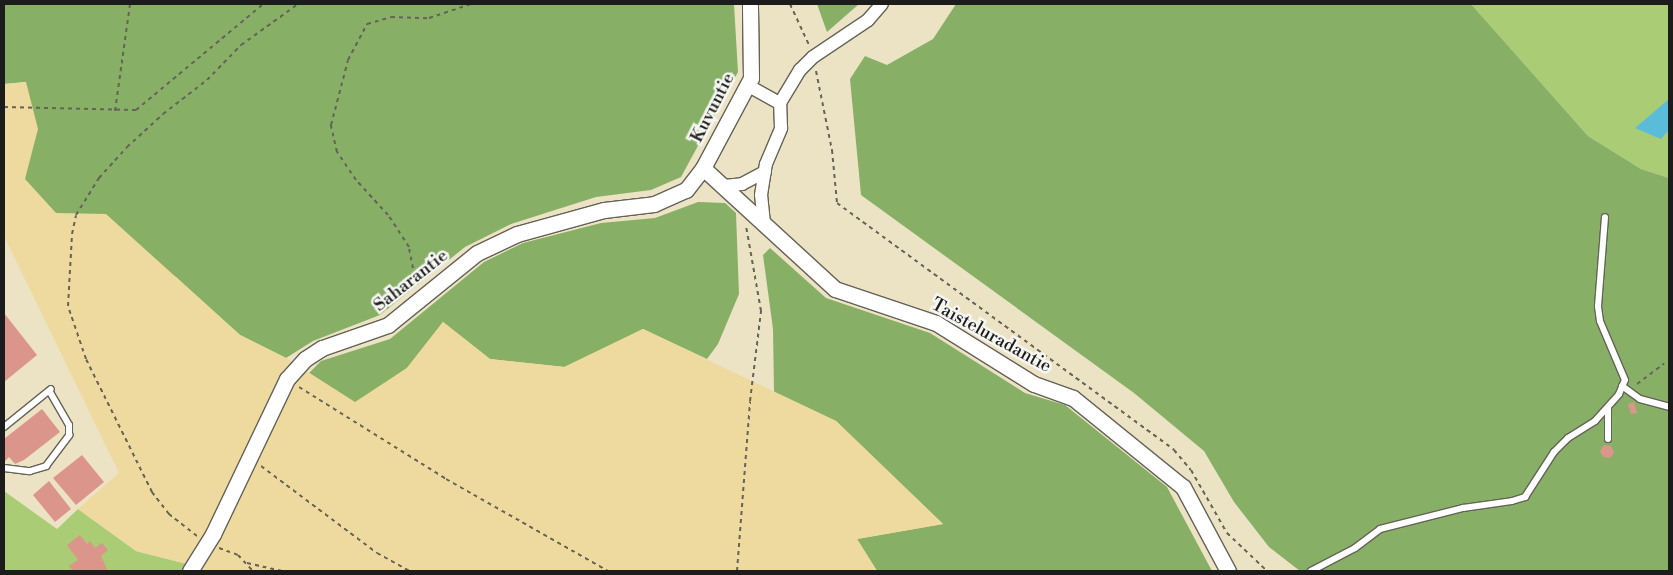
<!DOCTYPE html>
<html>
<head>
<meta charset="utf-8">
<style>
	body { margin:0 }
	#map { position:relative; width:1673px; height:575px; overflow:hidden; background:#ece3c5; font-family:"Libre Bodoni",serif }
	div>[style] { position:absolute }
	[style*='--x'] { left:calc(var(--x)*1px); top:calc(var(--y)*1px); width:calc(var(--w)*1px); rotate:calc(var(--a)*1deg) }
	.green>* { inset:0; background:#aacc75 }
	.forest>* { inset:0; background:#87b066 }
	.sand>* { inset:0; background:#eeda9e }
	.water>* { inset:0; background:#5bbcd9 }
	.building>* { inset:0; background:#dc958b }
	.path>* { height:2px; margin-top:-1px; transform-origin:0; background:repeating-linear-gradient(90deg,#656257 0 4px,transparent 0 8px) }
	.roads { filter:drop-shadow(1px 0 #656257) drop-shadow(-1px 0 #656257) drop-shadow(0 1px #656257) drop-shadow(0 -1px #656257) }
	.service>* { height:6px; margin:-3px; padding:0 3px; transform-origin:3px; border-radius:3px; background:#fff }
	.minor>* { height:12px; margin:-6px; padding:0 6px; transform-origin:6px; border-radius:6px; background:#fff }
	.tertiary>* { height:15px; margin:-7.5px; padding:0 7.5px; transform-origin:7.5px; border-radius:7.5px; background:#fff }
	span { translate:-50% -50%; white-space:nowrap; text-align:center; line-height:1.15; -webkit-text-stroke:5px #f6f6f2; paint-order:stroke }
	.street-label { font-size:18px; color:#1c1c1c }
	.frame { position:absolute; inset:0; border:5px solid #1c1c1c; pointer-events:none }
</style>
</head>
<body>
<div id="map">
	<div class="green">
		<i style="clip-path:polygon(1471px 4px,1669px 4px,1669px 178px,1641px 169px,1588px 136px)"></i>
		<i style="clip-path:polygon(4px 491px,57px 529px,78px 509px,136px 551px,187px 564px,182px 571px,4px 571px)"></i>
	</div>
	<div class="forest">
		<i style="clip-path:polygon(4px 4px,734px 4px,738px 72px,681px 177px,651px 190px,596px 197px,511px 224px,465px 247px,380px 315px,313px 341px,286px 358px,240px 335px,176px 277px,36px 220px,4px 123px,26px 82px,4px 84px)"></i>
		<i style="clip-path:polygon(817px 4px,859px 4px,827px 32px)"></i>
		<i style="clip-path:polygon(956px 4px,1471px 4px,1588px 136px,1641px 169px,1669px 178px,1669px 571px,1300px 571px,1269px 547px,1234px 502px,1204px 451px,1134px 393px,861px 195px,850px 79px,865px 56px,887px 65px,933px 39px)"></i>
		<i style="clip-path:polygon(698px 202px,725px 203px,736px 213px,739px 294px,718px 344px,707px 359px,643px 329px,565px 367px,490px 359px,443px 322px,407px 368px,355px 403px,309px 373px,321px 361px,390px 339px,484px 262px,523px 243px,601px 223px,655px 218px)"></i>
		<i style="clip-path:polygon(770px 248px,826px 298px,930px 333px,1025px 393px,1065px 405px,1167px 487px,1212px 571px,877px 571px,857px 539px,943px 524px,836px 421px,774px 392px,773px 329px,763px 255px)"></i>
	</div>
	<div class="sand">
		<i style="clip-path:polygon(26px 82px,38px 129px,25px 179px,56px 213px,106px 214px,240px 335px,286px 358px,355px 402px,407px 368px,443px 322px,490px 359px,564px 367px,643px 329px,836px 421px,943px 524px,857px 539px,877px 571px,196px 571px,187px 564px,136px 551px,78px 509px,119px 473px,4px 236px,4px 84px)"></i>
	</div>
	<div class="water">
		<i style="clip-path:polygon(1669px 99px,1669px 130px,1661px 139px,1635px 128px)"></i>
	</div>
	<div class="building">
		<i style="clip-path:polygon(4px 313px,37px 355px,4px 382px)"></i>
		<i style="clip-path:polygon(1634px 402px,1637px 413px,1631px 414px,1628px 404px)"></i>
		<i style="clip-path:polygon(42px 409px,60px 432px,24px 460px,15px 464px,9px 457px,4px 462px,4px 439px)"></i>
		<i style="clip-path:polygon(1604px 445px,1611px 446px,1614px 453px,1610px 458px,1603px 457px,1600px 451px)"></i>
		<i style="clip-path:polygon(82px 455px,104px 482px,76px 505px,53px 478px)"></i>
		<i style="clip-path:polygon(49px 481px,71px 509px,55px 522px,33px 495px)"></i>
		<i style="clip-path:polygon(80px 535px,87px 544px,90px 541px,95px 548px,102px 543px,108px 550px,101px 556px,108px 571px,73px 571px,69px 566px,78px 560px,67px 545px)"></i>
	</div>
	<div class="path">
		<i style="--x:790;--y:4;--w:45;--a:65.1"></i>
		<i style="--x:816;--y:71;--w:81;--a:78.6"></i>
		<i style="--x:832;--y:150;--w:53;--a:84.6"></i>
		<i style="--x:837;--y:203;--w:418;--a:36.2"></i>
		<i style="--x:1174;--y:450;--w:26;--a:50"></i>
		<i style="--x:1191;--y:470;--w:73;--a:60.3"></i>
		<i style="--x:1227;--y:533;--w:55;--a:43.5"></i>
		<i style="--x:4;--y:107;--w:132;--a:1.3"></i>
		<i style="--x:136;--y:110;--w:165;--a:-39.8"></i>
		<i style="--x:115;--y:111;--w:108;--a:-82"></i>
		<i style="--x:416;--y:284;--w:38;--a:-101"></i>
		<i style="--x:409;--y:247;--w:38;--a:-123"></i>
		<i style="--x:388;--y:215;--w:47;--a:-132.4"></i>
		<i style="--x:356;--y:180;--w:34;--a:-124"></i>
		<i style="--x:337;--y:152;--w:28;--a:-103"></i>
		<i style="--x:331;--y:125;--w:67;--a:-75.3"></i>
		<i style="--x:348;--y:60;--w:41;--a:-62.2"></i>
		<i style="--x:367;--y:24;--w:25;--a:-16"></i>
		<i style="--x:391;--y:17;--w:38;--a:2"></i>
		<i style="--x:429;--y:18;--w:44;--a:-18.4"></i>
		<i style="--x:1637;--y:384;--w:34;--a:-37"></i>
		<i style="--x:299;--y:387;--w:173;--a:32"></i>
		<i style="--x:446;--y:479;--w:186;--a:29.6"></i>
		<i style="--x:261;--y:466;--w:145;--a:36.9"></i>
		<i style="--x:377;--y:553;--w:38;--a:29"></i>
		<i style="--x:197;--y:536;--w:36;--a:-142"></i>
		<i style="--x:169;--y:514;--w:28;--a:-128"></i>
		<i style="--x:152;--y:492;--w:148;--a:-116.4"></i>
		<i style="--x:86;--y:359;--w:56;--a:-108.8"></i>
		<i style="--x:68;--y:306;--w:72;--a:-86.8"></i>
		<i style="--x:72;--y:234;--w:19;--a:-78"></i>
		<i style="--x:76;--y:215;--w:44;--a:-58.1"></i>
		<i style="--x:99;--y:178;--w:42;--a:-47.9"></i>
		<i style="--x:127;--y:147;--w:49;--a:-42.5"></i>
		<i style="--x:163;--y:114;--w:56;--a:-37.7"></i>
		<i style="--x:207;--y:80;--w:49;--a:-45.8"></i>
		<i style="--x:241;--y:45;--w:70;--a:-35.7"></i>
		<i style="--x:219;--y:548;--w:20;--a:20"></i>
		<i style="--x:238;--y:555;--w:22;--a:47"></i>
		<i style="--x:247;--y:563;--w:36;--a:13"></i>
		<i style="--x:737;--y:571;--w:170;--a:-85.6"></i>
		<i style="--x:750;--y:401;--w:91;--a:-83"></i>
		<i style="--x:761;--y:311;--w:86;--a:-100"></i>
	</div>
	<div class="roads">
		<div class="service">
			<i style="--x:1622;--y:386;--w:22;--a:36"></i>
			<i style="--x:1640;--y:399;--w:30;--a:15"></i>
			<i style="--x:1608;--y:407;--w:32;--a:90"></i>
			<i style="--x:4;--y:427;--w:60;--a:-39"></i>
			<i style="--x:4;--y:468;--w:26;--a:7"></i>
			<i style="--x:30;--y:471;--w:17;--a:-17"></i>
			<i style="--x:46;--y:466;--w:39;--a:-53"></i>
			<i style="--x:69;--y:435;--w:10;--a:-90"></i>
			<i style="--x:69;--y:425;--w:39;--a:-120"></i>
			<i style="--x:1311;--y:571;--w:50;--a:-27.6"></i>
			<i style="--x:1355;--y:548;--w:31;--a:-37"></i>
			<i style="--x:1380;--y:529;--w:86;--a:-14.2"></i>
			<i style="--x:1463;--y:508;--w:49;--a:-8.1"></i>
			<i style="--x:1512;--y:501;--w:14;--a:-17"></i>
			<i style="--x:1525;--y:497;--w:54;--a:-57.2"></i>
			<i style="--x:1554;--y:452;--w:20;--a:-45"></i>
			<i style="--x:1568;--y:438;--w:32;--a:-32"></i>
			<i style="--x:1595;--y:421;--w:36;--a:-48"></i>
			<i style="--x:1619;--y:394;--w:15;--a:-67"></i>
			<i style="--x:1625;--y:380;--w:64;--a:-113"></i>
			<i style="--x:1600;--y:321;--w:15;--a:-98"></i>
			<i style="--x:1598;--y:306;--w:89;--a:-85.5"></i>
		</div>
		<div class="minor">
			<i style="--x:747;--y:85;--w:38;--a:29"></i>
			<i style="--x:780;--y:103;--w:39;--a:-59"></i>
			<i style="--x:800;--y:70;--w:18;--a:-45"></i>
			<i style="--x:813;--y:57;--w:66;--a:-33.9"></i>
			<i style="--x:868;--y:20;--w:21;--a:-49"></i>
			<i style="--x:724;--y:186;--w:18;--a:-6"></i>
			<i style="--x:742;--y:184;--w:26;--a:-28"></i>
			<i style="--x:764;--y:223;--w:28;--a:-96"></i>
			<i style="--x:761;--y:195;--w:31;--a:-81"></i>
			<i style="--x:766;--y:164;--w:39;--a:-67"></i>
			<i style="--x:781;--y:128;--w:25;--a:-92"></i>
		</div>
		<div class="tertiary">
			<i style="--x:703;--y:168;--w:179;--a:42.5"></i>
			<i style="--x:835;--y:289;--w:107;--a:18.6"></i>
			<i style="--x:936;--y:323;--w:115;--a:31.9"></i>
			<i style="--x:1034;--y:384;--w:41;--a:19.7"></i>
			<i style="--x:1073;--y:398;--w:141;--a:39"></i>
			<i style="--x:1183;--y:487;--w:95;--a:61.8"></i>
			<i style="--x:190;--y:571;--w:44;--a:-58.1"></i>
			<i style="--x:213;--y:534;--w:172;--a:-64.5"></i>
			<i style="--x:287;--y:379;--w:27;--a:-48"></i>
			<i style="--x:305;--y:359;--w:20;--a:-33"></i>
			<i style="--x:322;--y:348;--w:70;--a:-19.2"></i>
			<i style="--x:388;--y:325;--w:114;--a:-39"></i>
			<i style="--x:477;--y:253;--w:44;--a:-25.4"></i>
			<i style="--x:517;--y:234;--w:90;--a:-15.4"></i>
			<i style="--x:604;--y:210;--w:50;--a:-6.8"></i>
			<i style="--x:654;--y:204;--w:35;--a:-24"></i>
			<i style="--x:686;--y:190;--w:28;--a:-52"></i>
			<i style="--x:703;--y:168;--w:102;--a:-61.9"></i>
			<i style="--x:751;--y:78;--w:74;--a:-90.8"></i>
		</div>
	</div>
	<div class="street-label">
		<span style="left:713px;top:108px;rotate:-63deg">Kuvuntie</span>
		<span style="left:411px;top:281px;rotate:-38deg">Saharantie</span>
		<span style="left:991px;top:336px;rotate:29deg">Taisteluradantie</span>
	</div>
	<div class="frame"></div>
</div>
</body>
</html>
